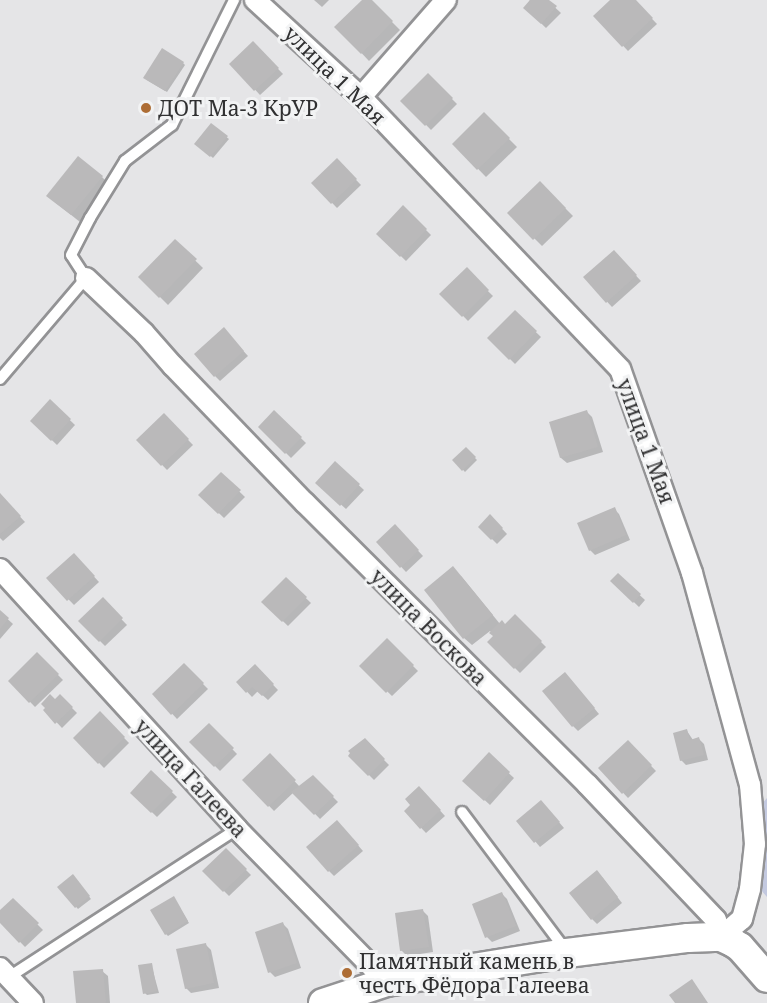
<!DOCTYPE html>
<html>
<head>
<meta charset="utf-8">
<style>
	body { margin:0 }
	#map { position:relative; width:767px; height:1003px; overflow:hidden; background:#e5e5e7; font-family:"Noto Serif",serif }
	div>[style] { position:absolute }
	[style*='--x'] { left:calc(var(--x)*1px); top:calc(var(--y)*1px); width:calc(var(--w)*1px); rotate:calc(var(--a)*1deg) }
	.green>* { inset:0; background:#c3c9e0 }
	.shadow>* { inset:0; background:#0003 }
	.building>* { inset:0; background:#bab9ba }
	.roads { filter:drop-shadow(2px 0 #939395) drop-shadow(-2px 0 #939395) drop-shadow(0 2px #939395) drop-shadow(0 -2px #939395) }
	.lane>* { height:10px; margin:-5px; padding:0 5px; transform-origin:5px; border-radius:5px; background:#fff }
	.street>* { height:20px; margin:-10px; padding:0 10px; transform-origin:10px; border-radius:10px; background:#fff }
	.secondary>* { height:28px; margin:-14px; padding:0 14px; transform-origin:14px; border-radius:14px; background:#fff }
	.dots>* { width:16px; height:16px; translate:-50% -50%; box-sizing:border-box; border:3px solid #f2f3f4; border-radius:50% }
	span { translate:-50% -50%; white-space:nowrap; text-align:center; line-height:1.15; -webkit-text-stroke:6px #f2f3f4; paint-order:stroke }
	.street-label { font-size:21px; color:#303031 }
	.poi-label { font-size:21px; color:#303031 }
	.left { translate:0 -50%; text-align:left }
</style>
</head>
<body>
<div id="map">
	<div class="green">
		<i style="clip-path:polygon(767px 798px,767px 897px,761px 890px,764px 828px,761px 805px)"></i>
	</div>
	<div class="shadow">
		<i style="clip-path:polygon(314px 0,329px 0,322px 7px)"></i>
		<i style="clip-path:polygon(364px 0,370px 0,400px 30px,369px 61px,337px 27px)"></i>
		<i style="clip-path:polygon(530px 0,547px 0,561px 13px,546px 28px,525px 8px)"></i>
		<i style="clip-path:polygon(612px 0,634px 0,657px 24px,628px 51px,595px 16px)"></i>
		<i style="clip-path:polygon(253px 43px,283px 74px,260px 95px,231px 64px)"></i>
		<i style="clip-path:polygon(183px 63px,185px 65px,167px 92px,147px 80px)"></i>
		<i style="clip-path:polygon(428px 75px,457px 104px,431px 130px,403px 101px)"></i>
		<i style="clip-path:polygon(484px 114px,517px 147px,486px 177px,454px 144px)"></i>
		<i style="clip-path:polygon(211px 125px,229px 139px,213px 158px,196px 143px)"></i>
		<i style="clip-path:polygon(337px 160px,361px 185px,337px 208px,313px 183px)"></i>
		<i style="clip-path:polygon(102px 177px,110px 185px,80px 222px,56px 203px)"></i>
		<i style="clip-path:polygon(540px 183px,573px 216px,542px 246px,509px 213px)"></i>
		<i style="clip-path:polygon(403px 207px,431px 235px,406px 261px,378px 234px)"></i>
		<i style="clip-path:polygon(175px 241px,203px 268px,168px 305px,140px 277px)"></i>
		<i style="clip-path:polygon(614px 252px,641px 281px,612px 307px,585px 278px)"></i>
		<i style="clip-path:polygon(466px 270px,493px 296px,468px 321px,442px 294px)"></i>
		<i style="clip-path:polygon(515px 312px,541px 337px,515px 364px,489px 338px)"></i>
		<i style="clip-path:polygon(228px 334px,248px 356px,220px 381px,215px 376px)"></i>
		<i style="clip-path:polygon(50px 401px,75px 425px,57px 445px,32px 421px)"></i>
		<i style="clip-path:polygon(274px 412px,306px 443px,291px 458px,260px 427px)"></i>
		<i style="clip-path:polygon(587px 412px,592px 417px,603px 452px,567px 463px,561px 458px,551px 423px)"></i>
		<i style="clip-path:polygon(164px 415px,193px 445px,167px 470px,138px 440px)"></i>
		<i style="clip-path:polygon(466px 449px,477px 460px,465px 472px,454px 460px)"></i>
		<i style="clip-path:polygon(335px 463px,364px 490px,346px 509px,317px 483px)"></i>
		<i style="clip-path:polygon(221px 474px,245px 497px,224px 518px,200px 495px)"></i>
		<i style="clip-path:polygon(0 495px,25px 522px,3px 541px,0 538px)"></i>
		<i style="clip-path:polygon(614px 509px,619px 514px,630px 540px,595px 555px,590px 550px)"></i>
		<i style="clip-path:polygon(490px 516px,507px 534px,497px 544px,480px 527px)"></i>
		<i style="clip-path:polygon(395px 526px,423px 556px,406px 572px,378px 542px)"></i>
		<i style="clip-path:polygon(74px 555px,99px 582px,74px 605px,48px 578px)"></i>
		<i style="clip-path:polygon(618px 575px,645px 600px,639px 607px,612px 581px)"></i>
		<i style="clip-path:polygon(461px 576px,500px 624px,505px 626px,515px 616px,546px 647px,520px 673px,489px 642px,495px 636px,490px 631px,472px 645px,464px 638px)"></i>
		<i style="clip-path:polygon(286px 579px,311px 603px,288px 626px,263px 602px)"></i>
		<i style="clip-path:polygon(103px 600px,127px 625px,105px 646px,80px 621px)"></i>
		<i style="clip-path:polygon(0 612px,13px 624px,0 639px)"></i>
		<i style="clip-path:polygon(387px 640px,418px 671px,392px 696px,361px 666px)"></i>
		<i style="clip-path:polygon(37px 654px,63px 680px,35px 707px,10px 681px)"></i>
		<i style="clip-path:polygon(184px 665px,208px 689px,177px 719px,154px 694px)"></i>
		<i style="clip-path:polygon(255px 666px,278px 690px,268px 700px,258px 691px,252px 697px,238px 682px)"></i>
		<i style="clip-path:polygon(570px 679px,599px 714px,578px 731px,573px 726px)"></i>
		<i style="clip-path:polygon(60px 696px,77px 713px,62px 728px,45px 710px)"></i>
		<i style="clip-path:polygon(100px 713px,129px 743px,104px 768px,75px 738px)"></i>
		<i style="clip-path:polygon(209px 725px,237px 754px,220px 771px,191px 742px)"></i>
		<i style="clip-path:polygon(687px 731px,693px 740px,699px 739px,704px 744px,708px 760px,686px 765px,681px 760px)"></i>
		<i style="clip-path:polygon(364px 740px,389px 765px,374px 780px,350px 756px)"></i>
		<i style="clip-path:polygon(628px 742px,656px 771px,628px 798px,600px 768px)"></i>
		<i style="clip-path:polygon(270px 755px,300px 787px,313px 777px,338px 802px,320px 819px,294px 792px,274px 811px,244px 780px)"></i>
		<i style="clip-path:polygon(489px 755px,514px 778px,490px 805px,464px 781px)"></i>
		<i style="clip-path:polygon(151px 772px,177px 797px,157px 817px,132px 793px)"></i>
		<i style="clip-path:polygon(424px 793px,445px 816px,426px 833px,406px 812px)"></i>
		<i style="clip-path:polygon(546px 807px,564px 828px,540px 847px,518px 821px)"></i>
		<i style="clip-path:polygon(342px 827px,363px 851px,334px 876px,329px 871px)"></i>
		<i style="clip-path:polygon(226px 850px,251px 875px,229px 896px,204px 871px)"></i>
		<i style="clip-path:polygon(73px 876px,91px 899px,78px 909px,59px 887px)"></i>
		<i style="clip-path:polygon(602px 877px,622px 903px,597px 924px,592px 919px)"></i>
		<i style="clip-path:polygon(502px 894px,507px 899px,520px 931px,492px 942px,487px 937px)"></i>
		<i style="clip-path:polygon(13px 900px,43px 930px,25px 947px,0 921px,0 913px)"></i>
		<i style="clip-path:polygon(175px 900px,189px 923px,168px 936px,166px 934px)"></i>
		<i style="clip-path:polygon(423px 911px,428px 916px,433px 952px,407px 956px,401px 950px)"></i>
		<i style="clip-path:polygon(283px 924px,288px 929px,301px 968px,275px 977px,270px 972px)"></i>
		<i style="clip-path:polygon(206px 945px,211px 950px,219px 988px,191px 993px,186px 988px)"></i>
		<i style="clip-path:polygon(151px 964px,159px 993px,147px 995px,145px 993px)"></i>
		<i style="clip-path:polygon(102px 971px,108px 976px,110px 1003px,77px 1003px)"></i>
	</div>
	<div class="building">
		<i style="clip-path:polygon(362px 0,372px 0,393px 21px,361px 54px,334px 27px)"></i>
		<i style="clip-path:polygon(530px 0,549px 0,557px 6px,541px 24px,523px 8px)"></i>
		<i style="clip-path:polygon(610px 0,636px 0,653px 18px,622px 47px,593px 16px)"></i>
		<i style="clip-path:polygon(253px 41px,279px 68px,254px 91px,229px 64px)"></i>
		<i style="clip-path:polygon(162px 48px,184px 62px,165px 91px,143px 78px)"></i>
		<i style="clip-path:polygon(428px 73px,453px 98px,425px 126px,400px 101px)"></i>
		<i style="clip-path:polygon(484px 112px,510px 138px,477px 170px,452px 144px)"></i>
		<i style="clip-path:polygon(211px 123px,228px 136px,210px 157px,194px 144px)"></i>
		<i style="clip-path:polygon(78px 156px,103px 176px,71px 215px,46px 196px)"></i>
		<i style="clip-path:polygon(337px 158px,357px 179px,331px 204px,311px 183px)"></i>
		<i style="clip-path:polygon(540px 181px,566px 208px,533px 240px,507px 213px)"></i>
		<i style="clip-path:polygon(403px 205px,427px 229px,400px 257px,376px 234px)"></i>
		<i style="clip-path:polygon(175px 239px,197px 259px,159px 298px,138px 277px)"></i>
		<i style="clip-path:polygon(614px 250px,637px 275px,606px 303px,583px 277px)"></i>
		<i style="clip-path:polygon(467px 267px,489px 290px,462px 317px,439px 294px)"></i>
		<i style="clip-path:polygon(515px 310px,537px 331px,509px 360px,487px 338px)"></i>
		<i style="clip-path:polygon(224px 327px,244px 351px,214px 377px,194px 354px)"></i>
		<i style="clip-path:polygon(50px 399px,71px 419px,51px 441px,30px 421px)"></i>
		<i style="clip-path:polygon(274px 410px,302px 437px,285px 454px,258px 427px)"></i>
		<i style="clip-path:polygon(587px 410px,598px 447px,560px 458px,549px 422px)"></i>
		<i style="clip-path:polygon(164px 413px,189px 439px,161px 466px,136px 440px)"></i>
		<i style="clip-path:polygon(466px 447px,476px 457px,462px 471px,452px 460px)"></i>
		<i style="clip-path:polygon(335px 461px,360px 484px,340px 506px,315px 483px)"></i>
		<i style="clip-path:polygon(221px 472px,241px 490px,218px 514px,198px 495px)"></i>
		<i style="clip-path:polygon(0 493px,21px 516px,0 534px)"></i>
		<i style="clip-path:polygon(615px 507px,626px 535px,589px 551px,577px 523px)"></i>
		<i style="clip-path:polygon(490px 514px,503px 528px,491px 540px,478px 527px)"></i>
		<i style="clip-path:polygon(395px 524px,419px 550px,400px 568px,376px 542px)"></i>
		<i style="clip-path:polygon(74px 553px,95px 576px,67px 601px,46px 578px)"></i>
		<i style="clip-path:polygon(453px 566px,493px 615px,463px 639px,424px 590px)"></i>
		<i style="clip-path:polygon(618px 573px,641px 594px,633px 603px,610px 581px)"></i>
		<i style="clip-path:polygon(286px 577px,307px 597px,282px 622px,261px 602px)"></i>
		<i style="clip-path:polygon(103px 597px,123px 618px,99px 642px,78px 621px)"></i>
		<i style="clip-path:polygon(0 610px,9px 618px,0 629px)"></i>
		<i style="clip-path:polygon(515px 614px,542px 641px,514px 669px,487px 642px,493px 636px,489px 633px,502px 620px,505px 624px)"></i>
		<i style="clip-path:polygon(387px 638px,414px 665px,386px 693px,359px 666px)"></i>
		<i style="clip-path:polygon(37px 652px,59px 674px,29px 703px,8px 681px)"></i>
		<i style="clip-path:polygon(184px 663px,204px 683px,171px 715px,152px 694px)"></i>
		<i style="clip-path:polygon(255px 664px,274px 684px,262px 696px,252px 687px,246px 693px,236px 682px)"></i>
		<i style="clip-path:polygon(565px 672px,595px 708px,572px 727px,542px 691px)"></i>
		<i style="clip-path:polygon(50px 694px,55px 699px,60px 694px,73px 707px,55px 724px,43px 710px,45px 708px,41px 704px)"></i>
		<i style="clip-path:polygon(100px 711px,125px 737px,98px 764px,73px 738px)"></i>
		<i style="clip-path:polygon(209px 723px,234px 748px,214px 767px,189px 742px)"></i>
		<i style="clip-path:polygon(687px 729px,690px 740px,699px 737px,704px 755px,680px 761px,673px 733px)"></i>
		<i style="clip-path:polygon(365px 738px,385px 759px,368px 776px,348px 756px,350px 753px,348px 751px)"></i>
		<i style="clip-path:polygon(628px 740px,652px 765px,622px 794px,598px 768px)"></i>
		<i style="clip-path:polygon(489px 752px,510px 772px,484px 801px,462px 781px)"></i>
		<i style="clip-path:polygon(270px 753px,296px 780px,268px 807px,242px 780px)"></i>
		<i style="clip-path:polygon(151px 770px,173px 791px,151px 813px,130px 793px)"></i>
		<i style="clip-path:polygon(313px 775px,334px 796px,314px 815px,291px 792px)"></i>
		<i style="clip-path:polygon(419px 786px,441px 810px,420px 829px,404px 811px,410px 805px,405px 799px)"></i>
		<i style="clip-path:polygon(541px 800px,560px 822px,534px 843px,516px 821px)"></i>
		<i style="clip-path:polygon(337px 820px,359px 845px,328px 872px,306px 847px)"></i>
		<i style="clip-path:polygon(226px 848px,247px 869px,223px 892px,202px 871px)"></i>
		<i style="clip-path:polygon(597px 870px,618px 897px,591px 920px,569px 893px)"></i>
		<i style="clip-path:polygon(73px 874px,90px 896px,75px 908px,57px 887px)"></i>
		<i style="clip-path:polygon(502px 892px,516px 926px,485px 938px,472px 904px)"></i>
		<i style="clip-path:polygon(174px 896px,188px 921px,165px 935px,150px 910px)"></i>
		<i style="clip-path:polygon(13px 898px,39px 923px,19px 943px,0 923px,0 910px)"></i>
		<i style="clip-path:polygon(423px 909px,429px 947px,400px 951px,395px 913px)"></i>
		<i style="clip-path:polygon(283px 922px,297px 963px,268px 973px,255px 932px)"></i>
		<i style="clip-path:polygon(206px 943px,214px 983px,185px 989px,176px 949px)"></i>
		<i style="clip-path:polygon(152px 963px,157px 991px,143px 994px,138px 965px)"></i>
		<i style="clip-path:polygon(103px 969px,106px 1003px,76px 1003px,73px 971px)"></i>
		<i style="clip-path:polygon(692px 979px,708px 1003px,675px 1003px,669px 995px)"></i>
	</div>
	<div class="roads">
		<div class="lane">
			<i style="--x:0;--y:379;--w:133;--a:-49.6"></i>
			<i style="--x:86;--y:278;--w:27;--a:-123"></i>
			<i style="--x:71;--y:255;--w:42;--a:-62.8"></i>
			<i style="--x:90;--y:218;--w:67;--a:-58.4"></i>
			<i style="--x:125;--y:161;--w:59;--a:-37.5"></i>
			<i style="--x:172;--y:125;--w:140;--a:-63.6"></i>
			<i style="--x:462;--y:812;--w:175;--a:53.1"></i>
			<i style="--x:9;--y:977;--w:272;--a:-33"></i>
		</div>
		<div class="street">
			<i style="--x:361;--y:97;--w:129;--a:-48.8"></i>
			<i style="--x:86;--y:278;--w:80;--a:43.5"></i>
			<i style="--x:144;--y:333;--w:44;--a:48.7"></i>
			<i style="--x:173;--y:366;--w:190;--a:46.1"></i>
			<i style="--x:305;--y:503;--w:398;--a:44.9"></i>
			<i style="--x:587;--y:784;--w:187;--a:46.5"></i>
			<i style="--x:716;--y:920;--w:18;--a:74"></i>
			<i style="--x:721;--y:937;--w:28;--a:-41"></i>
			<i style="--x:742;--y:919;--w:31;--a:-75"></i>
			<i style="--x:750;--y:889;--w:45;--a:-83.7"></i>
			<i style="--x:755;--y:844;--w:59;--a:-94.8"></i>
			<i style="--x:750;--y:785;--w:220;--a:-105.3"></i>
			<i style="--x:692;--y:573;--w:216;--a:-109.4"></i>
			<i style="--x:620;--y:369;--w:376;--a:-133.6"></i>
			<i style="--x:361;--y:97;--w:144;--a:-137.5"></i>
			<i style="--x:0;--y:569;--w:352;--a:47.6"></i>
			<i style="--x:237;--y:829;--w:214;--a:45.6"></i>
			<i style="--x:0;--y:968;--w:48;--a:46.7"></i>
		</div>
		<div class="secondary">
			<i style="--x:323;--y:1003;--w:67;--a:-18.2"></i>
			<i style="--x:387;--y:982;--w:182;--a:-9.2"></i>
			<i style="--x:567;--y:953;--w:122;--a:-7.1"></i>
			<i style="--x:688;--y:938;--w:33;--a:-2"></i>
			<i style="--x:721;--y:937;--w:12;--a:24"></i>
			<i style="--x:732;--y:942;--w:9;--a:32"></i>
			<i style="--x:740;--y:947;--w:41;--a:48.9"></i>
		</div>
	</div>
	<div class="dots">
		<i style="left:146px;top:108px;background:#ad6d35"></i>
		<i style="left:347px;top:973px;background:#ad6d35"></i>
	</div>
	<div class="street-label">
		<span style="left:335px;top:75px;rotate:44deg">улица 1 Мая</span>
		<span style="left:646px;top:441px;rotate:70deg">улица 1 Мая</span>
		<span style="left:429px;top:627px;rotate:45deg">улица Воскова</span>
		<span style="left:191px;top:778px;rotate:47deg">улица Галеева</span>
	</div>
	<div class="poi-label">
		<span class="left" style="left:158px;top:108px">ДОТ Ма-3 КрУР</span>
		<span class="left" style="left:359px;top:973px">Памятный камень в<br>честь Фёдора Галеева</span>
	</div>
</div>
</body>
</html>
